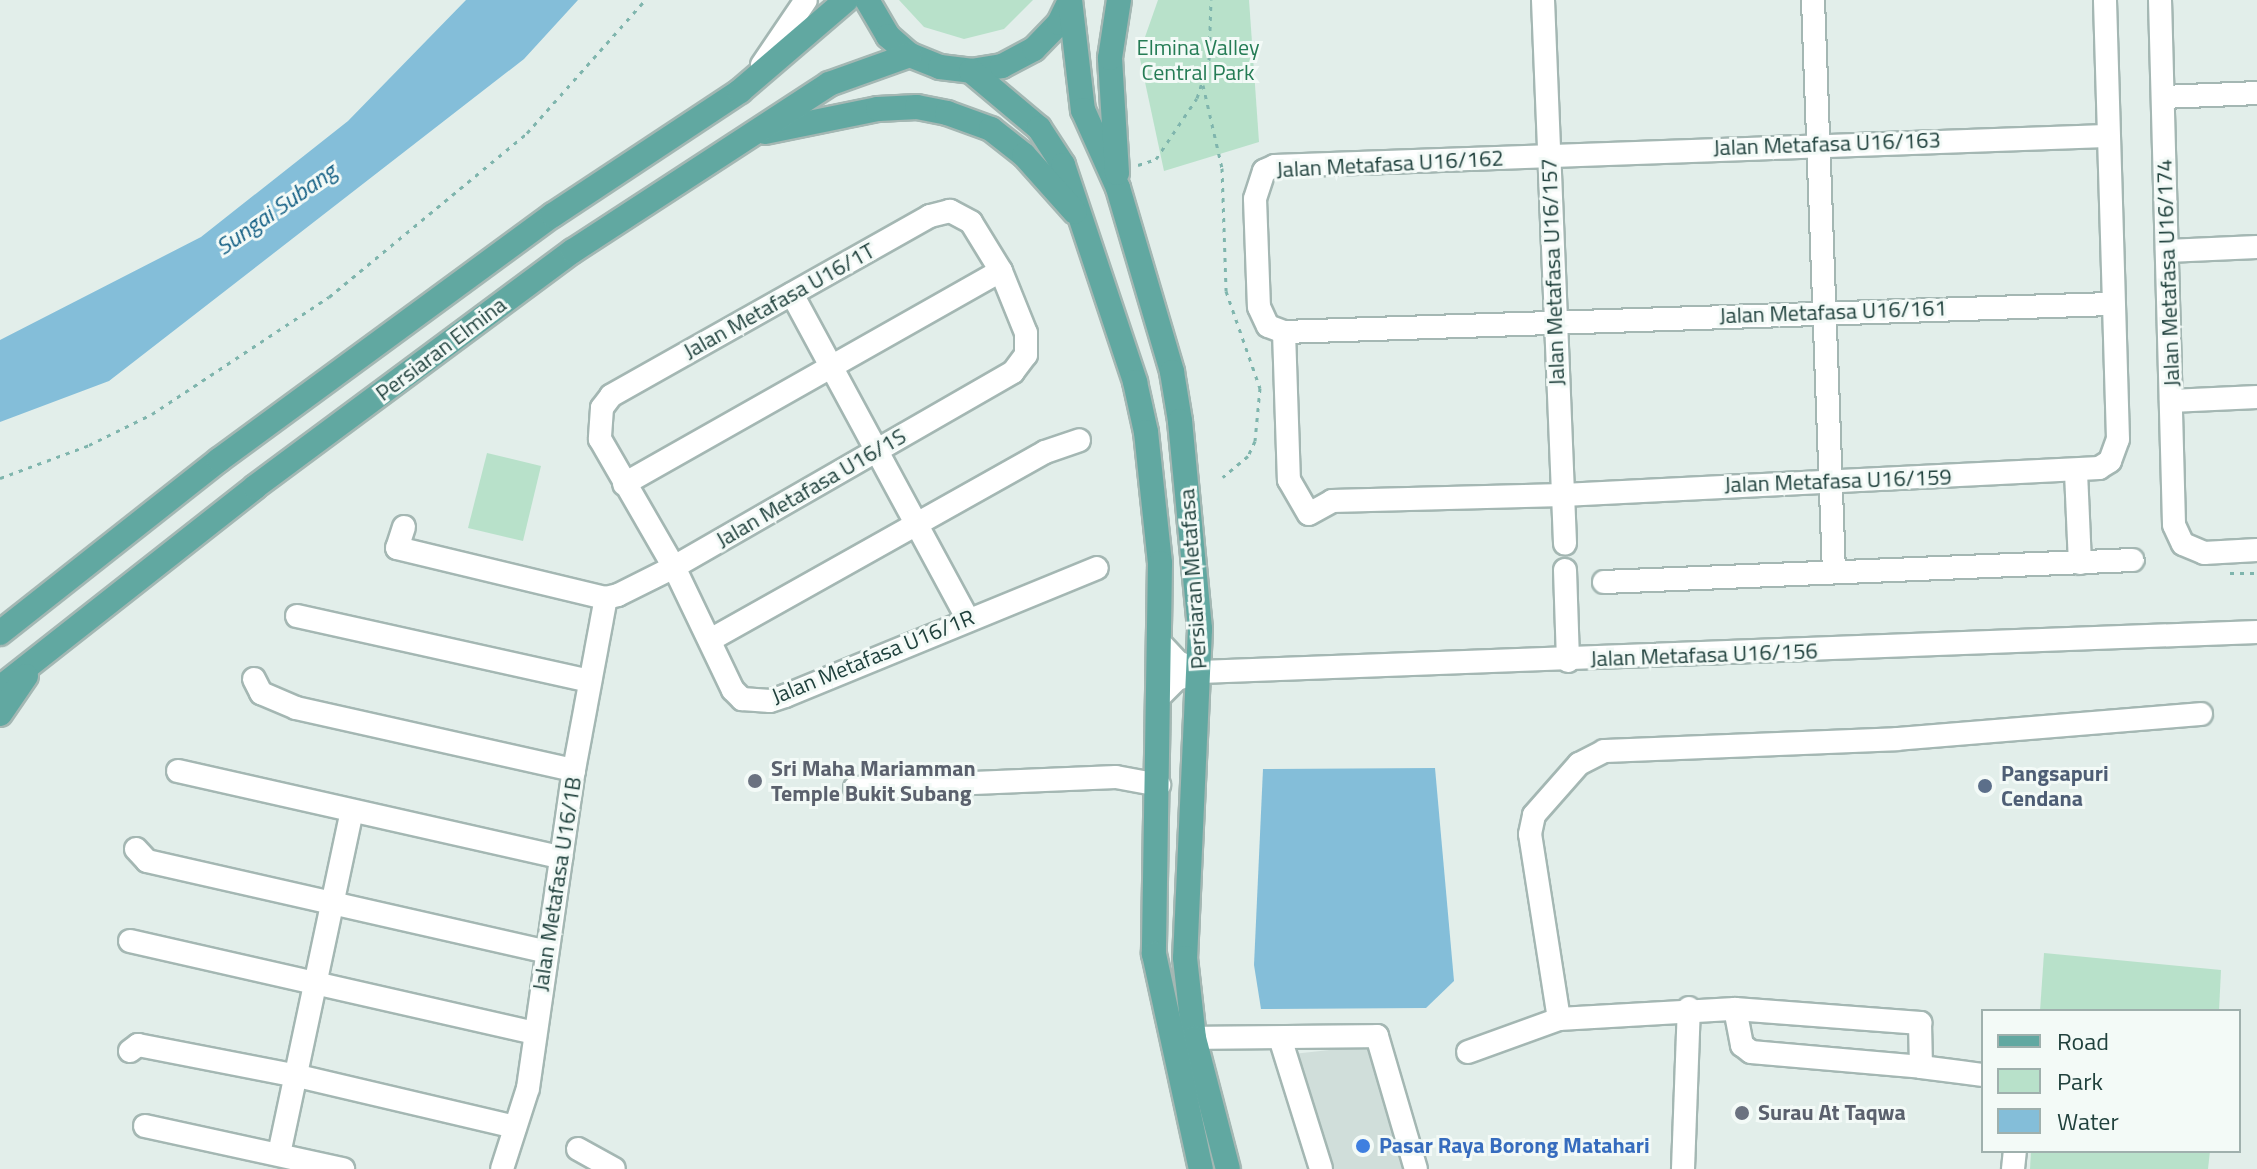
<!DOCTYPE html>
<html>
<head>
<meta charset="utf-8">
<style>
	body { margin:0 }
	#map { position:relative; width:2257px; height:1169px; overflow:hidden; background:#e2eeea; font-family:"Titillium Web",sans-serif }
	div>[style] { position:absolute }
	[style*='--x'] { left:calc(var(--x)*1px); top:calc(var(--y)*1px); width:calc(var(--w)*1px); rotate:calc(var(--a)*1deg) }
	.built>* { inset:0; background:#d0deda }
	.green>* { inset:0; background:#b8e1ca }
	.water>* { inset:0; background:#84bed9 }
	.path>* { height:3px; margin-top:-1.5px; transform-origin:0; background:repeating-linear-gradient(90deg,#7fb5ad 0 4px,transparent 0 10px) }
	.roads { filter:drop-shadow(2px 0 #a4b7b3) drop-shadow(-2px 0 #a4b7b3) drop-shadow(0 2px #a4b7b3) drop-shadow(0 -2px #a4b7b3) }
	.minor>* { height:22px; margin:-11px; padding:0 11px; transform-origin:11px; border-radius:11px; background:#fff }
	.major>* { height:24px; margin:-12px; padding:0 12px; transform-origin:12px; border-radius:12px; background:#61a8a1 }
	.dots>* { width:22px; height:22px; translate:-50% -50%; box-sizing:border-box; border:4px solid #f3faf7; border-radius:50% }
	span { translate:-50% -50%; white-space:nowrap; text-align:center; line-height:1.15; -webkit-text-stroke:6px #f3faf7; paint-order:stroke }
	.park-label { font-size:22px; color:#257c55 }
	.street-label { font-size:22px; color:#20413d }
	.worship-label { font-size:22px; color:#5b616d; font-weight:700 }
	.left { translate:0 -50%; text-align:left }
	.service-label { font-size:22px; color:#4e5e75; font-weight:700 }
	.shop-label { font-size:22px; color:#366cbe; font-weight:700 }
	.water-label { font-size:24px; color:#135f84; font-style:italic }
	.legend { position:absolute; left:1981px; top:1009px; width:260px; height:144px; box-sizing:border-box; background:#f3faf7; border:2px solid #9fb0ad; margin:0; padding:10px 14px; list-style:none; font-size:24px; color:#20413d }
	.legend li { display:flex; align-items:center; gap:16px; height:40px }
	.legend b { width:40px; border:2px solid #9fb0ad }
</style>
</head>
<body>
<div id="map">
	<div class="built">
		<i style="clip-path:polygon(1375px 1045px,1410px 1169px,1331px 1169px,1293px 1054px)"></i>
	</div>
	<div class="green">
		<i style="clip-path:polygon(899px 0,1033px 0,1004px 29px,964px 39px,924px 27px)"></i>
		<i style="clip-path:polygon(1158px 0,1249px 0,1259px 142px,1164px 171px,1139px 54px)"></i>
		<i style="clip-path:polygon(487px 453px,541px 466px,523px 541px,468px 528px)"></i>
		<i style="clip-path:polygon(2044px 953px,2221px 970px,2219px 1011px,2040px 1011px)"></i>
		<i style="clip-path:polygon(2031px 1151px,2210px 1151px,2208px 1169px,2030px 1169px)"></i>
	</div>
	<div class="water">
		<i style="clip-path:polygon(466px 0,578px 0,524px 59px,109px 381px,0 422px,0 340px,201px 237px,348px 121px)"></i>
		<i style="clip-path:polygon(1435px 768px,1454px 981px,1426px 1008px,1261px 1009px,1254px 965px,1263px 769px)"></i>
	</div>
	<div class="path">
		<i style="--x:1203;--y:85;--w:85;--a:77.1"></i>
		<i style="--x:1222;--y:168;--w:123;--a:88.1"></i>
		<i style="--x:1226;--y:291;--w:103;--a:70.7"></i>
		<i style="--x:1260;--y:388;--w:53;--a:95.4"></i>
		<i style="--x:1255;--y:441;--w:17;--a:115"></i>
		<i style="--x:1248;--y:456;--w:33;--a:140"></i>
		<i style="--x:1138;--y:165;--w:19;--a:-18"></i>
		<i style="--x:1156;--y:159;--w:73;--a:-56.1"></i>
		<i style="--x:1197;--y:98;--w:40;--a:-72"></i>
		<i style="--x:1209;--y:60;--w:60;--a:-88.1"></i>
		<i style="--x:0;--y:478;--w:95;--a:-20.3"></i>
		<i style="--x:89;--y:445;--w:70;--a:-26.2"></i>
		<i style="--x:152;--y:414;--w:212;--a:-33.5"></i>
		<i style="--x:329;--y:297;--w:257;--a:-39.6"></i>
		<i style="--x:527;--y:133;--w:178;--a:-48.4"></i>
		<i style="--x:2230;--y:573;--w:27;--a:0"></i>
	</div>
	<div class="roads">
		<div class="minor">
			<i style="--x:1543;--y:0;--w:544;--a:87.68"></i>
			<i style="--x:1813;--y:0;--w:572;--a:87.9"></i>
			<i style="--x:2160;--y:0;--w:525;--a:88.47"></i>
			<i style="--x:2174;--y:525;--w:21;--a:65"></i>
			<i style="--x:2183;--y:544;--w:23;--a:23"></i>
			<i style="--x:2204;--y:553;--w:53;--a:-3.2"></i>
			<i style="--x:762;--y:65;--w:78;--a:-55.9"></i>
			<i style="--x:2163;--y:97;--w:94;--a:-2.4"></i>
			<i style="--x:2106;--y:136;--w:832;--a:177.93"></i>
			<i style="--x:1275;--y:166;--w:12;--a:156"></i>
			<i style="--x:1264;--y:171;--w:29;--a:108"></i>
			<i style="--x:1255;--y:199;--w:108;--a:87.9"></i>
			<i style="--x:1259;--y:307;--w:21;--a:65"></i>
			<i style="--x:1268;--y:326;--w:17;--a:21"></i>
			<i style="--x:1284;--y:332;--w:828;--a:-1.94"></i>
			<i style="--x:2167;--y:251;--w:90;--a:-2.5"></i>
			<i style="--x:792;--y:294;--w:370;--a:61.6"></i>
			<i style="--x:1284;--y:332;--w:148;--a:88.1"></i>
			<i style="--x:1289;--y:480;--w:39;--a:60"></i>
			<i style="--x:1309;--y:514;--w:26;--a:-29"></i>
			<i style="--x:1332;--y:501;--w:231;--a:-1.5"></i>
			<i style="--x:1563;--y:495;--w:537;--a:-2.88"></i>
			<i style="--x:2099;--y:468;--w:13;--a:-32"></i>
			<i style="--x:2110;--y:461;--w:23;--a:-70"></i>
			<i style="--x:2118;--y:439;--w:439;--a:-91.7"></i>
			<i style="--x:2171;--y:401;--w:86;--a:-2.7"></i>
			<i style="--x:2076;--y:472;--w:91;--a:87.5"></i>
			<i style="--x:624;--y:484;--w:433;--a:-29.5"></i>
			<i style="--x:404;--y:527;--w:22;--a:108"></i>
			<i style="--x:397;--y:548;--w:215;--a:13.5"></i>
			<i style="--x:606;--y:598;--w:12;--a:-14"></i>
			<i style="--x:618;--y:595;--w:63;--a:-26.6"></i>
			<i style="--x:674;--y:567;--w:391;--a:-29.9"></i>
			<i style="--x:1013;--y:372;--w:21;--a:-53"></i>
			<i style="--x:1026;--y:355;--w:22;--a:-90"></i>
			<i style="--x:1026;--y:333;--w:67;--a:-112"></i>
			<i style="--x:1001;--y:271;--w:57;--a:-121.5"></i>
			<i style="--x:971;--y:222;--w:24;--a:-152"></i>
			<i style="--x:950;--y:211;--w:21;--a:166"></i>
			<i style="--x:930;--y:216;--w:366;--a:150.6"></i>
			<i style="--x:611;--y:396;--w:15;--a:127"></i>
			<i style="--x:602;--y:408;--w:31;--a:94"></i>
			<i style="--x:600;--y:439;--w:148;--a:60"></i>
			<i style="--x:674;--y:567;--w:136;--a:64.4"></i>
			<i style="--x:733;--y:690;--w:13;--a:45"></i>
			<i style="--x:742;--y:699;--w:28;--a:4"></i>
			<i style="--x:770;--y:701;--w:16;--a:-18"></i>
			<i style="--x:785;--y:696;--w:337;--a:-22.3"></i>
			<i style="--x:1565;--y:570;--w:91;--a:88.1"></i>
			<i style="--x:1604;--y:582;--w:529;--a:-2.38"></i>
			<i style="--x:297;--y:616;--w:300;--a:12.5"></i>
			<i style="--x:710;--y:640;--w:384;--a:-29.3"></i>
			<i style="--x:1045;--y:452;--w:36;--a:-19"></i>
			<i style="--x:1161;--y:644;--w:25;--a:47"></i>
			<i style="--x:1178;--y:662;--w:24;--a:24"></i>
			<i style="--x:1200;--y:672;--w:1058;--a:-2.17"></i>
			<i style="--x:254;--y:679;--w:16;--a:63"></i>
			<i style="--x:261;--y:693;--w:38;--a:23"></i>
			<i style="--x:296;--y:708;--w:285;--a:12.6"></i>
			<i style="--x:1160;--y:696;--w:24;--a:-45"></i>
			<i style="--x:1177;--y:679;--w:24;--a:-17"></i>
			<i style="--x:178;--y:771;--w:393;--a:12.7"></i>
			<i style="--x:855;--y:788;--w:261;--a:-2.4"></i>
			<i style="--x:1116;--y:777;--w:44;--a:10.5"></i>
			<i style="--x:136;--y:849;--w:16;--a:47"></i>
			<i style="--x:147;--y:861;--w:410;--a:12.8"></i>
			<i style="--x:130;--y:941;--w:414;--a:12.8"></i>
			<i style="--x:1735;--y:1009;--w:37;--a:79"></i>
			<i style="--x:1742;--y:1045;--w:11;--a:38"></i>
			<i style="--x:1751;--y:1052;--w:171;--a:5"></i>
			<i style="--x:1559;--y:1019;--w:187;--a:-98.9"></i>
			<i style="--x:1530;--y:834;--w:19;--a:-78"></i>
			<i style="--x:1534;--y:815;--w:68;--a:-48.6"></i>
			<i style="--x:1579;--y:764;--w:28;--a:-27"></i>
			<i style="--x:1604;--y:751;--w:293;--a:-2.3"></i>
			<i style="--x:1897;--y:739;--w:305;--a:-4.7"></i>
			<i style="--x:1194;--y:1038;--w:183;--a:-0.6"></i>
			<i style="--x:1377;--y:1036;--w:139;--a:73.7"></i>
			<i style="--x:1281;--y:1041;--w:134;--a:72.6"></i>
			<i style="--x:130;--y:1051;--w:10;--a:-37"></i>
			<i style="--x:138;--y:1045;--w:163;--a:11"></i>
			<i style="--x:298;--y:1076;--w:223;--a:13.2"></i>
			<i style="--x:1468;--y:1052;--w:97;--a:-19.9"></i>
			<i style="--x:1559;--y:1019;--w:176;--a:-3.3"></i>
			<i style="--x:1735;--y:1009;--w:186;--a:4.3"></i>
			<i style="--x:1920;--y:1023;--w:44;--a:88.7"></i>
			<i style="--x:1921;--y:1067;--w:63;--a:7.4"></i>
			<i style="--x:145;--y:1126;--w:203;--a:12.3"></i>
			<i style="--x:578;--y:1149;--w:41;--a:29.1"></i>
			<i style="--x:279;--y:1154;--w:350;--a:-78"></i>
			<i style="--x:502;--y:1169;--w:85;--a:-72.2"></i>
			<i style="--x:528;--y:1088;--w:321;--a:-81.8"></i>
			<i style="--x:574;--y:770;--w:175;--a:-79.5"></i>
			<i style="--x:1683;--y:1169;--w:161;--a:-87.9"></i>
			<i style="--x:2013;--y:1169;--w:18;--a:-84"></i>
		</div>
		<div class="major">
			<i style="--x:867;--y:0;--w:42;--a:59.7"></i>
			<i style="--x:888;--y:36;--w:29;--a:41"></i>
			<i style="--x:910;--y:55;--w:32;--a:22"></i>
			<i style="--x:940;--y:67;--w:31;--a:7"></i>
			<i style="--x:971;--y:71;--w:31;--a:-9"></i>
			<i style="--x:1002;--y:66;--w:36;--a:-28"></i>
			<i style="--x:1034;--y:49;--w:36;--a:-46"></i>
			<i style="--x:1059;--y:23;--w:25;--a:-64"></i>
			<i style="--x:1070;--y:0;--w:111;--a:83.3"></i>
			<i style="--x:1083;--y:110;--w:85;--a:65.8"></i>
			<i style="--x:1118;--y:188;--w:192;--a:73.6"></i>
			<i style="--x:1172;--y:372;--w:50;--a:80.7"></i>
			<i style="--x:1180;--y:421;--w:209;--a:84.5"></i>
			<i style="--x:1200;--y:629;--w:329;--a:92.6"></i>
			<i style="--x:1185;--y:958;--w:81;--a:83.6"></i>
			<i style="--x:1194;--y:1038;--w:135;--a:75.5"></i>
			<i style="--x:971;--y:71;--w:89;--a:40"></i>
			<i style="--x:1039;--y:128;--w:44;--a:57"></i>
			<i style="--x:1063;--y:165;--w:229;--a:71.6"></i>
			<i style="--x:1135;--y:382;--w:51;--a:77.6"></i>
			<i style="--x:1146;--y:432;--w:132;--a:83.9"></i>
			<i style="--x:1160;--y:563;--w:391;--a:90.9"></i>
			<i style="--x:1154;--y:954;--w:220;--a:77.7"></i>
			<i style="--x:765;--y:132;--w:115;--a:-11.5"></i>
			<i style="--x:878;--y:109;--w:39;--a:-3"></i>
			<i style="--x:917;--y:107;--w:31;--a:11"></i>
			<i style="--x:947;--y:113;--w:47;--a:20"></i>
			<i style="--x:991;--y:129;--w:42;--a:38.2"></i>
			<i style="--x:1024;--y:155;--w:76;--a:48.2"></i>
			<i style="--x:1117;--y:173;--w:115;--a:-93.5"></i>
			<i style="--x:1110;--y:58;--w:59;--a:-81.2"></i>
			<i style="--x:0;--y:633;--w:279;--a:-38.3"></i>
			<i style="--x:219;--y:460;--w:414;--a:-36.3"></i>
			<i style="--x:553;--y:215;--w:224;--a:-33.5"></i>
			<i style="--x:740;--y:91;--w:140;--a:-40.6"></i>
			<i style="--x:0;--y:688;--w:325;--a:-38.2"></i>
			<i style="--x:255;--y:487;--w:396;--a:-36.6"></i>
			<i style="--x:573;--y:251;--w:306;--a:-33.1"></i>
			<i style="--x:829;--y:84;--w:86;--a:-19.7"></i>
			<i style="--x:0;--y:714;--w:46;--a:-55.6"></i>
		</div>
	</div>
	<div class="dots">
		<i style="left:755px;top:781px;background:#6b7280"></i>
		<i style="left:1985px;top:786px;background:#5c6f8a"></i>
		<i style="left:1742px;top:1113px;background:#6b7280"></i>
		<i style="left:1363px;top:1146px;background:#3f7fe0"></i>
	</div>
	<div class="park-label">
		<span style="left:1198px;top:60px">Elmina Valley<br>Central Park</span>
	</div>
	<div class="street-label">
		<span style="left:1827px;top:144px;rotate:-2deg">Jalan Metafasa U16/163</span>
		<span style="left:1390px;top:164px;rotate:-3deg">Jalan Metafasa U16/162</span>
		<span style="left:1553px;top:272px;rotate:-92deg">Jalan Metafasa U16/157</span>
		<span style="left:2168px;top:273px;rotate:-92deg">Jalan Metafasa U16/174</span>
		<span style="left:779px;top:301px;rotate:-29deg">Jalan Metafasa U16/1T</span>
		<span style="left:1833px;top:312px;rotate:-2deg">Jalan Metafasa U16/161</span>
		<span style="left:441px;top:349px;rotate:-37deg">Persiaran Elmina</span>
		<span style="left:1838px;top:481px;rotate:-2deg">Jalan Metafasa U16/159</span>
		<span style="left:811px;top:488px;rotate:-30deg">Jalan Metafasa U16/1S</span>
		<span style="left:1193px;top:579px;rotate:-94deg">Persiaran Metafasa</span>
		<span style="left:1704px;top:655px;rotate:-2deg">Jalan Metafasa U16/156</span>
		<span style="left:873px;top:657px;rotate:-22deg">Jalan Metafasa U16/1R</span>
		<span style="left:557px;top:884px;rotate:-81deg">Jalan Metafasa U16/1B</span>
	</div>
	<div class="worship-label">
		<span class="left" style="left:771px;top:781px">Sri Maha Mariamman<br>Temple Bukit Subang</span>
		<span class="left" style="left:1758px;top:1113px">Surau At Taqwa</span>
	</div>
	<div class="service-label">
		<span class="left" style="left:2001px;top:786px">Pangsapuri<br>Cendana</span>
	</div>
	<div class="shop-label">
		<span class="left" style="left:1379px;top:1146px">Pasar Raya Borong Matahari</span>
	</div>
	<div class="water-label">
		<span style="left:276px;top:209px;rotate:-35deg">Sungai Subang</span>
	</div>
	<ul class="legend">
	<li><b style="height:10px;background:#61a8a1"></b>Road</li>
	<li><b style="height:22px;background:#b8e1ca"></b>Park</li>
	<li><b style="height:22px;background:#84bed9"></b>Water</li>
	</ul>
</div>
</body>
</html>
